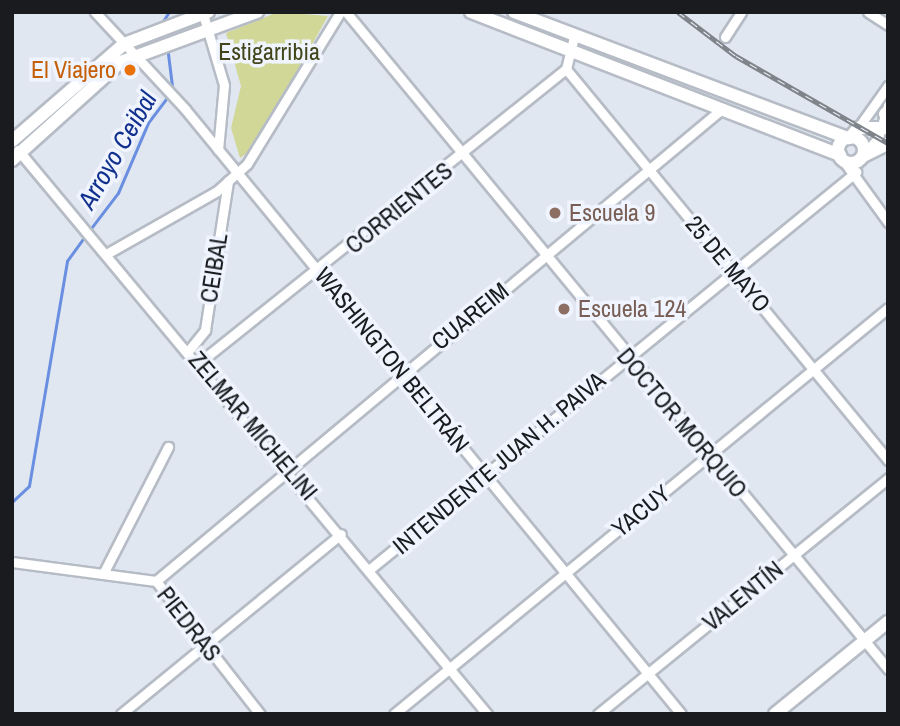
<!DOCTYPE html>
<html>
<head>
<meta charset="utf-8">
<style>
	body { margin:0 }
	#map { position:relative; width:900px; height:726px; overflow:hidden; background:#e1e7f1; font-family:"Archivo Narrow",sans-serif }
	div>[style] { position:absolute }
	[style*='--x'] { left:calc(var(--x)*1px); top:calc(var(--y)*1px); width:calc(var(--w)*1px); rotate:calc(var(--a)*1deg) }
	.green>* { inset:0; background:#d1d796 }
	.stream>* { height:2.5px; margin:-1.25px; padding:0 1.25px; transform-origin:1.25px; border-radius:1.25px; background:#6a8fe0 }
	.roads { filter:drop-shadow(2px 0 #b6bcc5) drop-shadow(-2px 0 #b6bcc5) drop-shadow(0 2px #b6bcc5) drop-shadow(0 -2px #b6bcc5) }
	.street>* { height:9px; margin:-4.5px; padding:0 4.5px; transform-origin:4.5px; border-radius:4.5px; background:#fff }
	.secondary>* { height:12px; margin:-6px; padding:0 6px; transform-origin:6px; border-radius:6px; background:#fff }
	.secondary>.ring { margin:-6px; padding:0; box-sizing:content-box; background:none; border:12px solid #fff; border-radius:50% }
	.rail>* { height:5px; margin-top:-2.5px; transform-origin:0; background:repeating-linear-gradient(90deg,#eff4fe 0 8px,#7f838a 0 16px); box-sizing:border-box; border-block:2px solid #7f838a }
	.dots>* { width:19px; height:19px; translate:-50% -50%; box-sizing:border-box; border:4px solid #eff4fe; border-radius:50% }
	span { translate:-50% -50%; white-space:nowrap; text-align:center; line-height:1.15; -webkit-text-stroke:7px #eff4fe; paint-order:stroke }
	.park-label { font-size:24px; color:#42451a }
	.food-label { font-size:24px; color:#c56008 }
	.right { translate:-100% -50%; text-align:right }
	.street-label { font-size:24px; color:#191b1f }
	.education-label { font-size:24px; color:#785e54 }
	.left { translate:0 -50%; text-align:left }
	.water-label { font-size:26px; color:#12318f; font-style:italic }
	.frame { position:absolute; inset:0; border:14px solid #191b1f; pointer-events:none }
</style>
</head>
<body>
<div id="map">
	<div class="green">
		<i style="clip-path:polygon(278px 12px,328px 16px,254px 148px,240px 158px,231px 128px,241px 86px,226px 33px)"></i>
	</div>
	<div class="stream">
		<i style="--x:162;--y:23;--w:13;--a:-58"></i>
		<i style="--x:168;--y:50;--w:40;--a:82.9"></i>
		<i style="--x:89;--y:231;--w:48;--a:-52.7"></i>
		<i style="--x:118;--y:193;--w:76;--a:-66.8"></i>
		<i style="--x:148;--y:123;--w:34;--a:-53"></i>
		<i style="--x:12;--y:502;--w:23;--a:-43"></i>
		<i style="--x:29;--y:486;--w:228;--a:-80.4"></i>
		<i style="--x:67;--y:261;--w:31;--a:-54"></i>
	</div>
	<div class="roads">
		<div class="street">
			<i style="--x:95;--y:12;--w:132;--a:47.1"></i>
			<i style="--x:185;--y:109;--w:782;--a:50.65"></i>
			<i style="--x:346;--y:12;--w:852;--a:50.48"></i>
			<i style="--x:868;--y:12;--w:24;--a:33"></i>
			<i style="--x:203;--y:14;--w:74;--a:73.5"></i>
			<i style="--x:224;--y:85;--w:65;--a:95.3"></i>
			<i style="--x:725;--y:37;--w:30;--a:-57"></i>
			<i style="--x:566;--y:69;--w:507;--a:50.53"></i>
			<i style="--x:858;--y:128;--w:52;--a:-54.5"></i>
			<i style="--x:18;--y:150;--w:734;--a:50.25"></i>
			<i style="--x:865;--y:153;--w:20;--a:-49"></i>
			<i style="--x:878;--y:138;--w:34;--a:-73"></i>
			<i style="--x:843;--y:160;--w:77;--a:54"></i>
			<i style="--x:108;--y:253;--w:125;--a:-29.6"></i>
			<i style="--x:217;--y:191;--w:40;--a:-42"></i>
			<i style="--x:247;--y:164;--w:178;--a:-58.5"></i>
			<i style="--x:189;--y:350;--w:26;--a:-51"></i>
			<i style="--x:205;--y:330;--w:151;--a:-81.2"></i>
			<i style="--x:200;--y:362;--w:469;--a:-38.7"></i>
			<i style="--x:566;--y:69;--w:34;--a:-76"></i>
			<i style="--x:12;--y:562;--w:145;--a:7.5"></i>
			<i style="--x:156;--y:581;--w:169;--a:52"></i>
			<i style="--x:370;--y:569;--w:628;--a:-39.24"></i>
			<i style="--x:103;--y:574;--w:143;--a:-62.9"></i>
			<i style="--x:156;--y:581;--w:738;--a:-39.84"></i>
			<i style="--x:121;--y:714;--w:284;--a:-39.3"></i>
			<i style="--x:394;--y:714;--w:639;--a:-39.42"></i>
			<i style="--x:598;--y:714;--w:374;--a:-39.1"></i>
		</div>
		<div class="secondary">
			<i style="--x:471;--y:12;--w:396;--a:21.2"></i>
			<i style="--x:514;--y:12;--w:357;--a:20.7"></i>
			<i style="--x:885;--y:114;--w:4;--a:34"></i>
			<i class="ring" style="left:838px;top:137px;width:14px;height:14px"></i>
			<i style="--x:850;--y:138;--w:13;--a:-51"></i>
			<i style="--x:858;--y:128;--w:30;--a:0"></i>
			<i style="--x:12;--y:141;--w:148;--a:-40.9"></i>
			<i style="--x:124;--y:44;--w:90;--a:-20.9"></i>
			<i style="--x:863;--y:156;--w:28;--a:-26"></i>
			<i style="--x:12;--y:160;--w:147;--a:-42"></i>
			<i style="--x:121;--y:62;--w:145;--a:-20.2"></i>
			<i style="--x:775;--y:714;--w:146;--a:-39.2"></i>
		</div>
	</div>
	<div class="rail">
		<i style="--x:678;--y:12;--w:73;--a:37.2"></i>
		<i style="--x:736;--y:56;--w:175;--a:29.8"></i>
	</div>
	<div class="dots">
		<i style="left:130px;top:70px;background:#e8710a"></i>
		<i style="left:555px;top:213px;background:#8d6e63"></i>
		<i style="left:564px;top:309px;background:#8d6e63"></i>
	</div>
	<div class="park-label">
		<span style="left:269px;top:52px">Estigarribia</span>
	</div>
	<div class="food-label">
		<span class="right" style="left:116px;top:70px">El Viajero</span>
	</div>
	<div class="street-label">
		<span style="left:399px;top:208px;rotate:-39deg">CORRIENTES</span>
		<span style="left:728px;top:264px;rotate:50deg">25 DE MAYO</span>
		<span style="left:214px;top:268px;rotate:-81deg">CEIBAL</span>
		<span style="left:470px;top:316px;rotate:-39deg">CUAREIM</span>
		<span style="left:392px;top:360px;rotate:51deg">WASHINGTON BELTRÁN</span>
		<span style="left:682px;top:423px;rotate:50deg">DOCTOR MORQUIO</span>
		<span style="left:253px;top:426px;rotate:50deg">ZELMAR MICHELINI</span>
		<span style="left:499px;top:463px;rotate:-40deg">INTENDENTE JUAN H. PAIVA</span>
		<span style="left:641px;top:511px;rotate:-39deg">YACUY</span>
		<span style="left:743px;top:596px;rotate:-39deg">VALENTÍN</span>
		<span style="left:189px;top:624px;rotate:52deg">PIEDRAS</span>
	</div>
	<div class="education-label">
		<span class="left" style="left:569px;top:213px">Escuela 9</span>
		<span class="left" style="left:578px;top:309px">Escuela 124</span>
	</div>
	<div class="water-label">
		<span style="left:117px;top:150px;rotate:-60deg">Arroyo Ceibal</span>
	</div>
	<div class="frame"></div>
</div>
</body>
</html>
